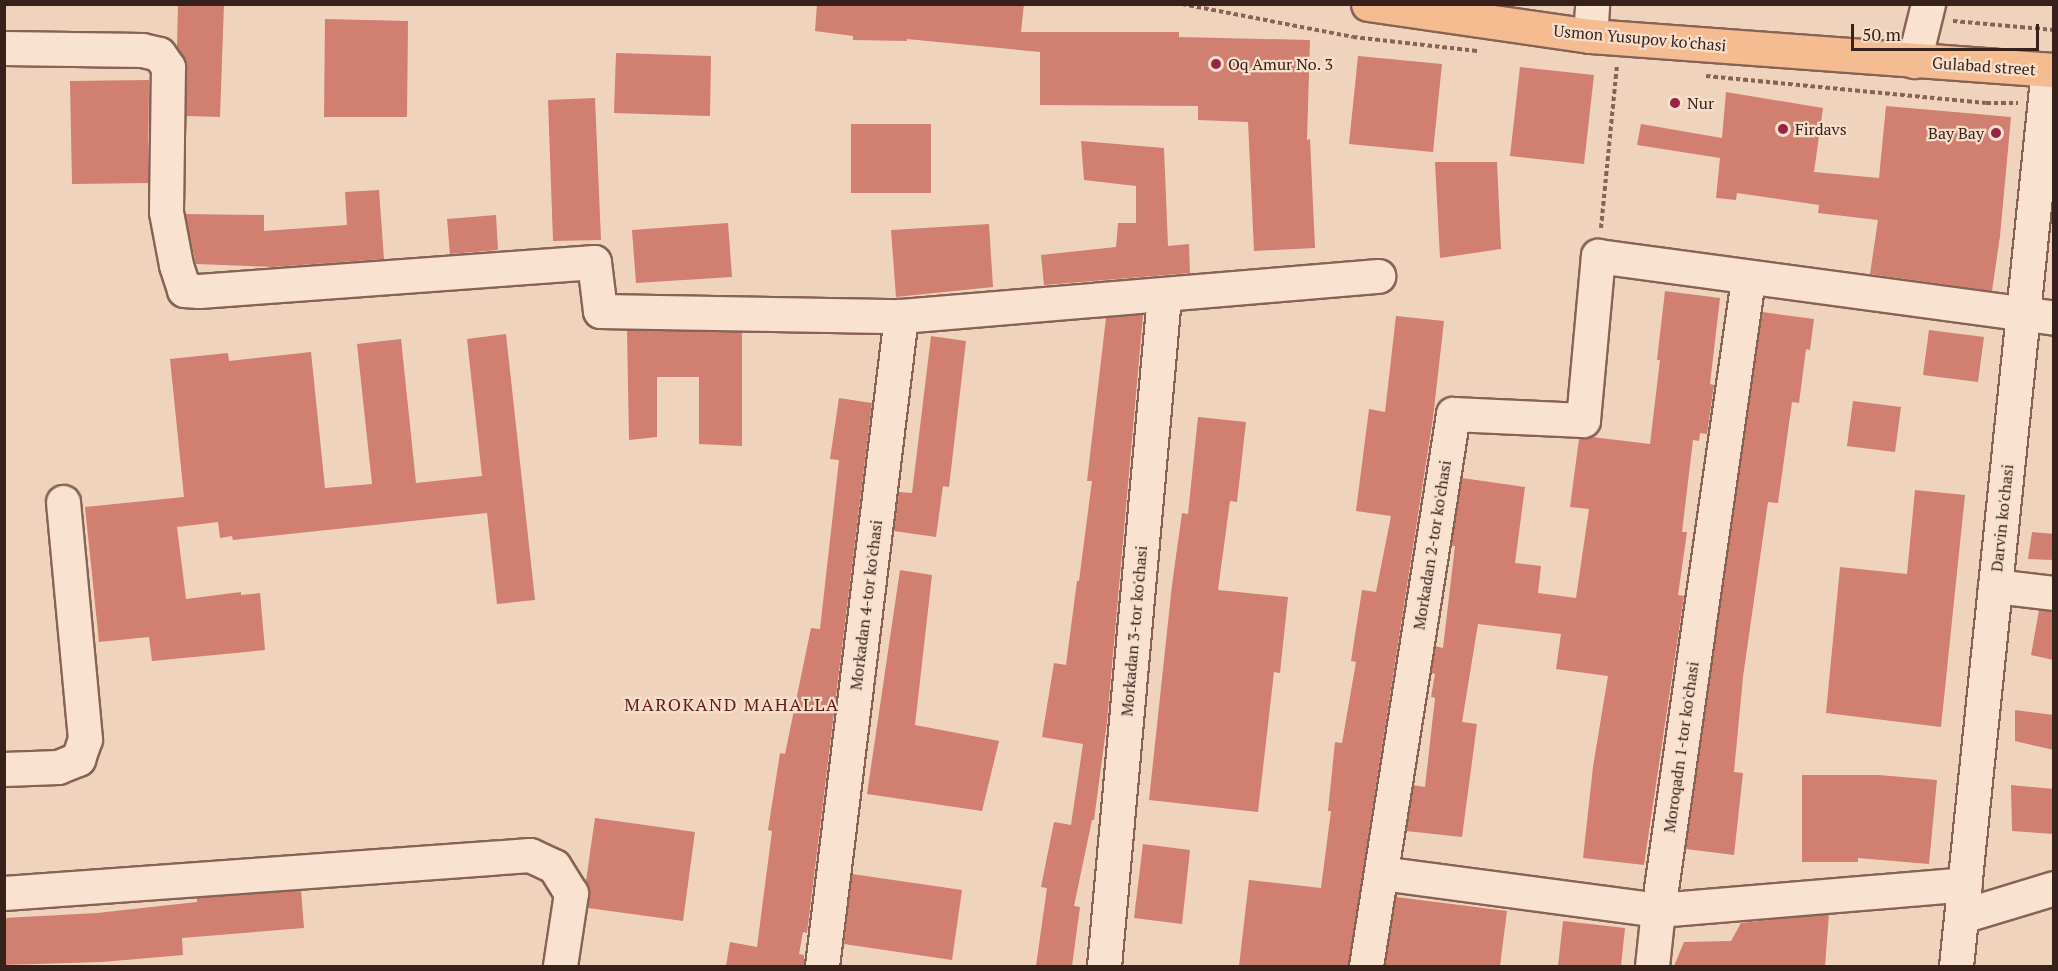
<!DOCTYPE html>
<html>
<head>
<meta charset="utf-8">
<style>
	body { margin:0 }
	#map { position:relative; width:2058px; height:971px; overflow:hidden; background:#f0d3bd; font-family:"PT Serif",serif }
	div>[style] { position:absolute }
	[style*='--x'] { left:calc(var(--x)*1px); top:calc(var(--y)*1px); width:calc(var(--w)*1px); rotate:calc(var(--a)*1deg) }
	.building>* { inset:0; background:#d07f70 }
	.path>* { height:4px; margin-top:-2px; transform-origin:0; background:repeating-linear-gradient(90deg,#886355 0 4.5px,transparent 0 7.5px) }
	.roads { filter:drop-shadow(2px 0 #886355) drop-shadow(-2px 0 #886355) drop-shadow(0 2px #886355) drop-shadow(0 -2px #886355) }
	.minor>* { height:33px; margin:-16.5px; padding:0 16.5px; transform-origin:16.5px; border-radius:16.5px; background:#fae2d0 }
	.major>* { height:33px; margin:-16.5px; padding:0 16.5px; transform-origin:16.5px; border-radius:16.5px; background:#f6bc91 }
	.dots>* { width:16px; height:16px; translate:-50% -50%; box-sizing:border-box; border:3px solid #f7dfcc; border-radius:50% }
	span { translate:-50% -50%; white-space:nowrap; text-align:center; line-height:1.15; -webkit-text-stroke:4.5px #f7dfcc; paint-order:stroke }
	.street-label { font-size:16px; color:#36211b }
	.poi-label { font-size:16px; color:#36211b }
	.left { translate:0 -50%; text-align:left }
	.right { translate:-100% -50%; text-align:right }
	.neighbourhood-label { font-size:18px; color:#65181c; letter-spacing:1.5px }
	.frame { position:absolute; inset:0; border:6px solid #36211b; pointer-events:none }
	.scale { position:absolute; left:1851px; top:24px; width:188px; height:27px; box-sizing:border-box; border:3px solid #36211b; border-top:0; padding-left:8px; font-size:18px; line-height:21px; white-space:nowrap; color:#36211b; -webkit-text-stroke:4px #f7dfcc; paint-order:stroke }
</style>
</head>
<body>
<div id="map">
	<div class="building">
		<i style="clip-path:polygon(178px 4px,224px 4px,220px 117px,186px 116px,187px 67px,177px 46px)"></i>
		<i style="clip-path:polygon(817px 4px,1024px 4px,1021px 32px,1179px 32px,1179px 37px,1310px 40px,1307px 140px,1310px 139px,1315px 248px,1254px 251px,1248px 122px,1198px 120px,1198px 106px,1040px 105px,1040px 52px,907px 39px,907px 41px,853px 40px,853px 36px,815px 31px)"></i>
		<i style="clip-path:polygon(325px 19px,408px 21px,407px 117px,324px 117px)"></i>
		<i style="clip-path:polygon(616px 53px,711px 56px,710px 116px,614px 113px)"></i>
		<i style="clip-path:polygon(1358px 56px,1442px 64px,1433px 152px,1349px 144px)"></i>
		<i style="clip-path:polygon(1520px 67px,1594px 75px,1584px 164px,1510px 156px)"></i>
		<i style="clip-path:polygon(149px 80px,148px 183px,72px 184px,70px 81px)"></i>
		<i style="clip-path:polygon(1726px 92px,1823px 108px,1814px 172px,1879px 178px,1886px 106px,2011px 117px,2000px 236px,1992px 291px,1870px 274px,1878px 220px,1818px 213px,1819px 205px,1737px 193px,1736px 200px,1716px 198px,1720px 158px,1637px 145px,1641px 124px,1722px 138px)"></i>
		<i style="clip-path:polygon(595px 98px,601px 240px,553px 241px,548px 100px)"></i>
		<i style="clip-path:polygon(851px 124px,931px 124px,931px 193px,851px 193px)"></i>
		<i style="clip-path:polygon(1081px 141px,1164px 148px,1168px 246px,1189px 244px,1190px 273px,1044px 285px,1041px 255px,1116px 247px,1118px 223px,1136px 223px,1136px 186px,1084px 180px)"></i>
		<i style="clip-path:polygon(1435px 162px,1497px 162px,1501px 249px,1440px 258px)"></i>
		<i style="clip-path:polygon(379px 190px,384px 259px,273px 267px,196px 264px,185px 214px,264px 215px,264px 231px,347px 225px,345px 192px)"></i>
		<i style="clip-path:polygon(496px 215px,498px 250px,450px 254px,447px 219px)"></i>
		<i style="clip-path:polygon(728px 223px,732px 277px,636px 283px,632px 230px)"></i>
		<i style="clip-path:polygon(989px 224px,993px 287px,896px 297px,891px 230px)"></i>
		<i style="clip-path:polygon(1665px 291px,1720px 298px,1710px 384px,1714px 385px,1707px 434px,1700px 433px,1699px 441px,1693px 440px,1682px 532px,1687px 532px,1678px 595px,1684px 596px,1644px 865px,1583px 858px,1593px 767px,1608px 676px,1556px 669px,1561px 634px,1478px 624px,1462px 722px,1477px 724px,1462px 837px,1406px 831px,1413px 785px,1425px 787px,1435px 698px,1431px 697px,1435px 674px,1431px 673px,1435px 646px,1443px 648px,1455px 546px,1451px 546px,1462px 478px,1525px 487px,1515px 563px,1541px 566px,1538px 593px,1576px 598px,1589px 509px,1570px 507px,1579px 439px,1592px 437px,1650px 444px,1660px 360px,1657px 360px)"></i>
		<i style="clip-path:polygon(1762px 312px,1814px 319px,1810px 350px,1806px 349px,1799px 403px,1792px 402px,1778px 503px,1768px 502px,1743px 677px,1734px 772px,1743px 773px,1734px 855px,1686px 849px)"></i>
		<i style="clip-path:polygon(1139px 315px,1143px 315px,1107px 722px,1094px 820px,1092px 820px,1074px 906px,1080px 907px,1072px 966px,1036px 966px,1047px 888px,1041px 887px,1054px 822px,1071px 825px,1083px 744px,1042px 737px,1054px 663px,1066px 665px,1077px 581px,1079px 581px,1092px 481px,1087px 481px,1106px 318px)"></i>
		<i style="clip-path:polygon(1396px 316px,1444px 321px,1433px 418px,1348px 966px,1239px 966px,1249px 880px,1321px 888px,1331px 811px,1328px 811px,1335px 742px,1342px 743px,1356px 662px,1351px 661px,1362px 590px,1376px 592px,1391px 516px,1356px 511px,1369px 409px,1385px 412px)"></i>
		<i style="clip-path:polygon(627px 330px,742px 332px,742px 446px,699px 444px,699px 377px,657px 377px,657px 437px,629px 440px)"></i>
		<i style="clip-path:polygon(1929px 330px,1984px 337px,1978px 382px,1923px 375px)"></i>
		<i style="clip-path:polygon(506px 334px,535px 600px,497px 604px,487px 513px,233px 540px,232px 536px,220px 538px,218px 522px,177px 527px,186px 599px,241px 592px,241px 595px,260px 593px,265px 650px,152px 661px,149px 637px,99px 642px,85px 507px,184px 497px,170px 359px,228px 353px,229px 361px,311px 352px,325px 488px,372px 484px,357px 344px,401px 339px,416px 483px,482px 476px,467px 339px)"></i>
		<i style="clip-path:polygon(931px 336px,966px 341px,949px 487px,943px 486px,936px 537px,894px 531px,899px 492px,912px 493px)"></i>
		<i style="clip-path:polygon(839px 398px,872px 403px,807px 933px,803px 932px,799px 954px,804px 955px,804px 966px,726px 966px,730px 942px,757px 947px,772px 831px,768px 830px,780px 753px,785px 754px,811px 628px,820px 629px,839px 460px,830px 459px)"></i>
		<i style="clip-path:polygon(1853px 401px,1901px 407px,1895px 452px,1847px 446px)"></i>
		<i style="clip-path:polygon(1198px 417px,1246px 422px,1237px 502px,1230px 501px,1218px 590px,1288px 597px,1280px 673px,1274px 672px,1258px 812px,1149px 800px,1172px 585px,1182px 513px,1188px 514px)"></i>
		<i style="clip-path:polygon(1915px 490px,1965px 495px,1941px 727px,1826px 713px,1840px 567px,1907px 574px)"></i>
		<i style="clip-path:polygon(2032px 532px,2054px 534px,2054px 560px,2028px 559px)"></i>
		<i style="clip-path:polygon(900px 570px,932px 575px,915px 725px,999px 741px,982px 811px,867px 794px)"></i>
		<i style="clip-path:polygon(2039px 610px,2054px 611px,2054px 660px,2031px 655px)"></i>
		<i style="clip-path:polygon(2015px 710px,2054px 715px,2054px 750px,2015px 741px)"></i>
		<i style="clip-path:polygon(1802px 775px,1879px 775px,1937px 780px,1929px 864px,1858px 858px,1858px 862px,1802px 862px)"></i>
		<i style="clip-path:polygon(2011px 785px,2054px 789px,2054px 834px,2012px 831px)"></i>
		<i style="clip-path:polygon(595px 818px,695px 832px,683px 921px,588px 908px,590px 895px,586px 881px)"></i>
		<i style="clip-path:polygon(1143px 844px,1190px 850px,1182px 924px,1134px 918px)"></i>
		<i style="clip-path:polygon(852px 874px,962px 890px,952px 960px,844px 944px)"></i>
		<i style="clip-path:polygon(301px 890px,304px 928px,182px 938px,183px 955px,102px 962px,4px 965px,4px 918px,97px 913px,197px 902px,197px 898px)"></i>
		<i style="clip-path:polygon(1396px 897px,1507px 911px,1500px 966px,1385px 966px)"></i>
		<i style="clip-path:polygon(1829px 914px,1825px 966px,1674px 966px,1684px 942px,1731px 941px,1741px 923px)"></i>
		<i style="clip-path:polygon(1563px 921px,1625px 928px,1621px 966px,1558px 966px)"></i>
	</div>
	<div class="path">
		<i style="--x:1182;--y:4;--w:174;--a:10.9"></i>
		<i style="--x:1353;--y:37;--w:125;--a:6.4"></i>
		<i style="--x:1953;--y:21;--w:101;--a:5.1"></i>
		<i style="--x:1706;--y:76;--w:281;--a:5.5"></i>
		<i style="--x:1986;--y:103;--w:32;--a:0"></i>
		<i style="--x:1601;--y:228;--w:164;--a:-84.4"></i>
	</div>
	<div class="roads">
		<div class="minor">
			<i style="--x:1590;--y:36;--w:32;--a:-86"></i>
			<i style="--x:4;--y:48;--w:138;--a:0.8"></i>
			<i style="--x:142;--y:50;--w:17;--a:13"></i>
			<i style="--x:159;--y:54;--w:16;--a:55"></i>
			<i style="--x:168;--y:67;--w:145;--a:90.8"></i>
			<i style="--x:166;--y:212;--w:54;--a:79.3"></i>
			<i style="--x:176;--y:265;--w:26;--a:72"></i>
			<i style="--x:184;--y:290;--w:15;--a:4"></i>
			<i style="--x:199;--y:291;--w:396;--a:-4.2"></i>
			<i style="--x:594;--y:262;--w:49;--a:83"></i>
			<i style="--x:600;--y:311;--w:301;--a:1"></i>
			<i style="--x:901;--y:316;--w:479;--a:-4.8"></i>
			<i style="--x:1914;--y:61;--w:59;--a:-76.2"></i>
			<i style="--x:1748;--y:279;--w:637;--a:98.12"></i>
			<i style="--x:1658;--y:910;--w:308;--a:-4.8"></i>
			<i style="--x:1995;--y:586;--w:59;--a:6.8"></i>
			<i style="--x:4;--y:769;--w:54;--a:-2.1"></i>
			<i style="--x:58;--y:767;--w:22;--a:-22"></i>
			<i style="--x:78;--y:759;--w:21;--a:-71"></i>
			<i style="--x:85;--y:739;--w:238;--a:-95.3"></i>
			<i style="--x:1381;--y:873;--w:279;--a:7.6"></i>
			<i style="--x:1658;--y:910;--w:56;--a:96.1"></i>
			<i style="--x:4;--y:893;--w:527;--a:-4.13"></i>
			<i style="--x:530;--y:855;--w:26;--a:25"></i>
			<i style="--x:554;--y:866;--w:32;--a:58"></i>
			<i style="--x:571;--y:893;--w:74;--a:98.6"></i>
			<i style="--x:1962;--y:916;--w:96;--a:-16.9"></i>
			<i style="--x:822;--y:966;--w:655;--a:-83.07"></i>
			<i style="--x:1104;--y:966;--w:673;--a:-84.88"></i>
			<i style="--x:1366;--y:966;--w:559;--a:-81.04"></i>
			<i style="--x:1453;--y:414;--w:130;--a:2.6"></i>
			<i style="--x:1583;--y:420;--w:165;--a:-84.8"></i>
			<i style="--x:1598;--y:256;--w:460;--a:7.7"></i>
			<i style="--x:1956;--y:966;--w:901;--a:-84.14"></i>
		</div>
		<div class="major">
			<i style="--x:1368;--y:4;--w:224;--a:8.2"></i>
			<i style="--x:1590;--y:36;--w:465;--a:4.2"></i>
		</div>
	</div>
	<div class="dots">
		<i style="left:1216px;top:64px;background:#992343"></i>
		<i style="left:1675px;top:103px;background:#992343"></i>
		<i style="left:1783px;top:129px;background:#992343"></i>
		<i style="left:1996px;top:133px;background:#992343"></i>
	</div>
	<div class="street-label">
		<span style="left:1640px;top:38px;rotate:5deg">Usmon Yusupov ko'chasi</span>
		<span style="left:1984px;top:66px;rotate:4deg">Gulabad street</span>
		<span style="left:2002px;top:518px;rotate:-84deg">Darvin ko'chasi</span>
		<span style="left:1432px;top:545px;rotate:-81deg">Morkadan 2-tor ko'chasi</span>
		<span style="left:866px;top:605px;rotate:-83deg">Morkadan 4-tor ko'chasi</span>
		<span style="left:1134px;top:631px;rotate:-85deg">Morkadan 3-tor ko'chasi</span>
		<span style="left:1681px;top:747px;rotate:-82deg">Morоqadn 1-tor ko'chasi</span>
	</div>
	<div class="poi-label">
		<span class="left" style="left:1228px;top:64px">Oq Amur No. 3</span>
		<span class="left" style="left:1687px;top:103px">Nur</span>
		<span class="left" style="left:1795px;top:129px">Firdavs</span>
		<span class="right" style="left:1984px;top:133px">Bay Bay</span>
	</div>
	<div class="neighbourhood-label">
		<span style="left:732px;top:704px">MAROKAND MAHALLA</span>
	</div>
	<div class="frame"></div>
	<div class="scale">50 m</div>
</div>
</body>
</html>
